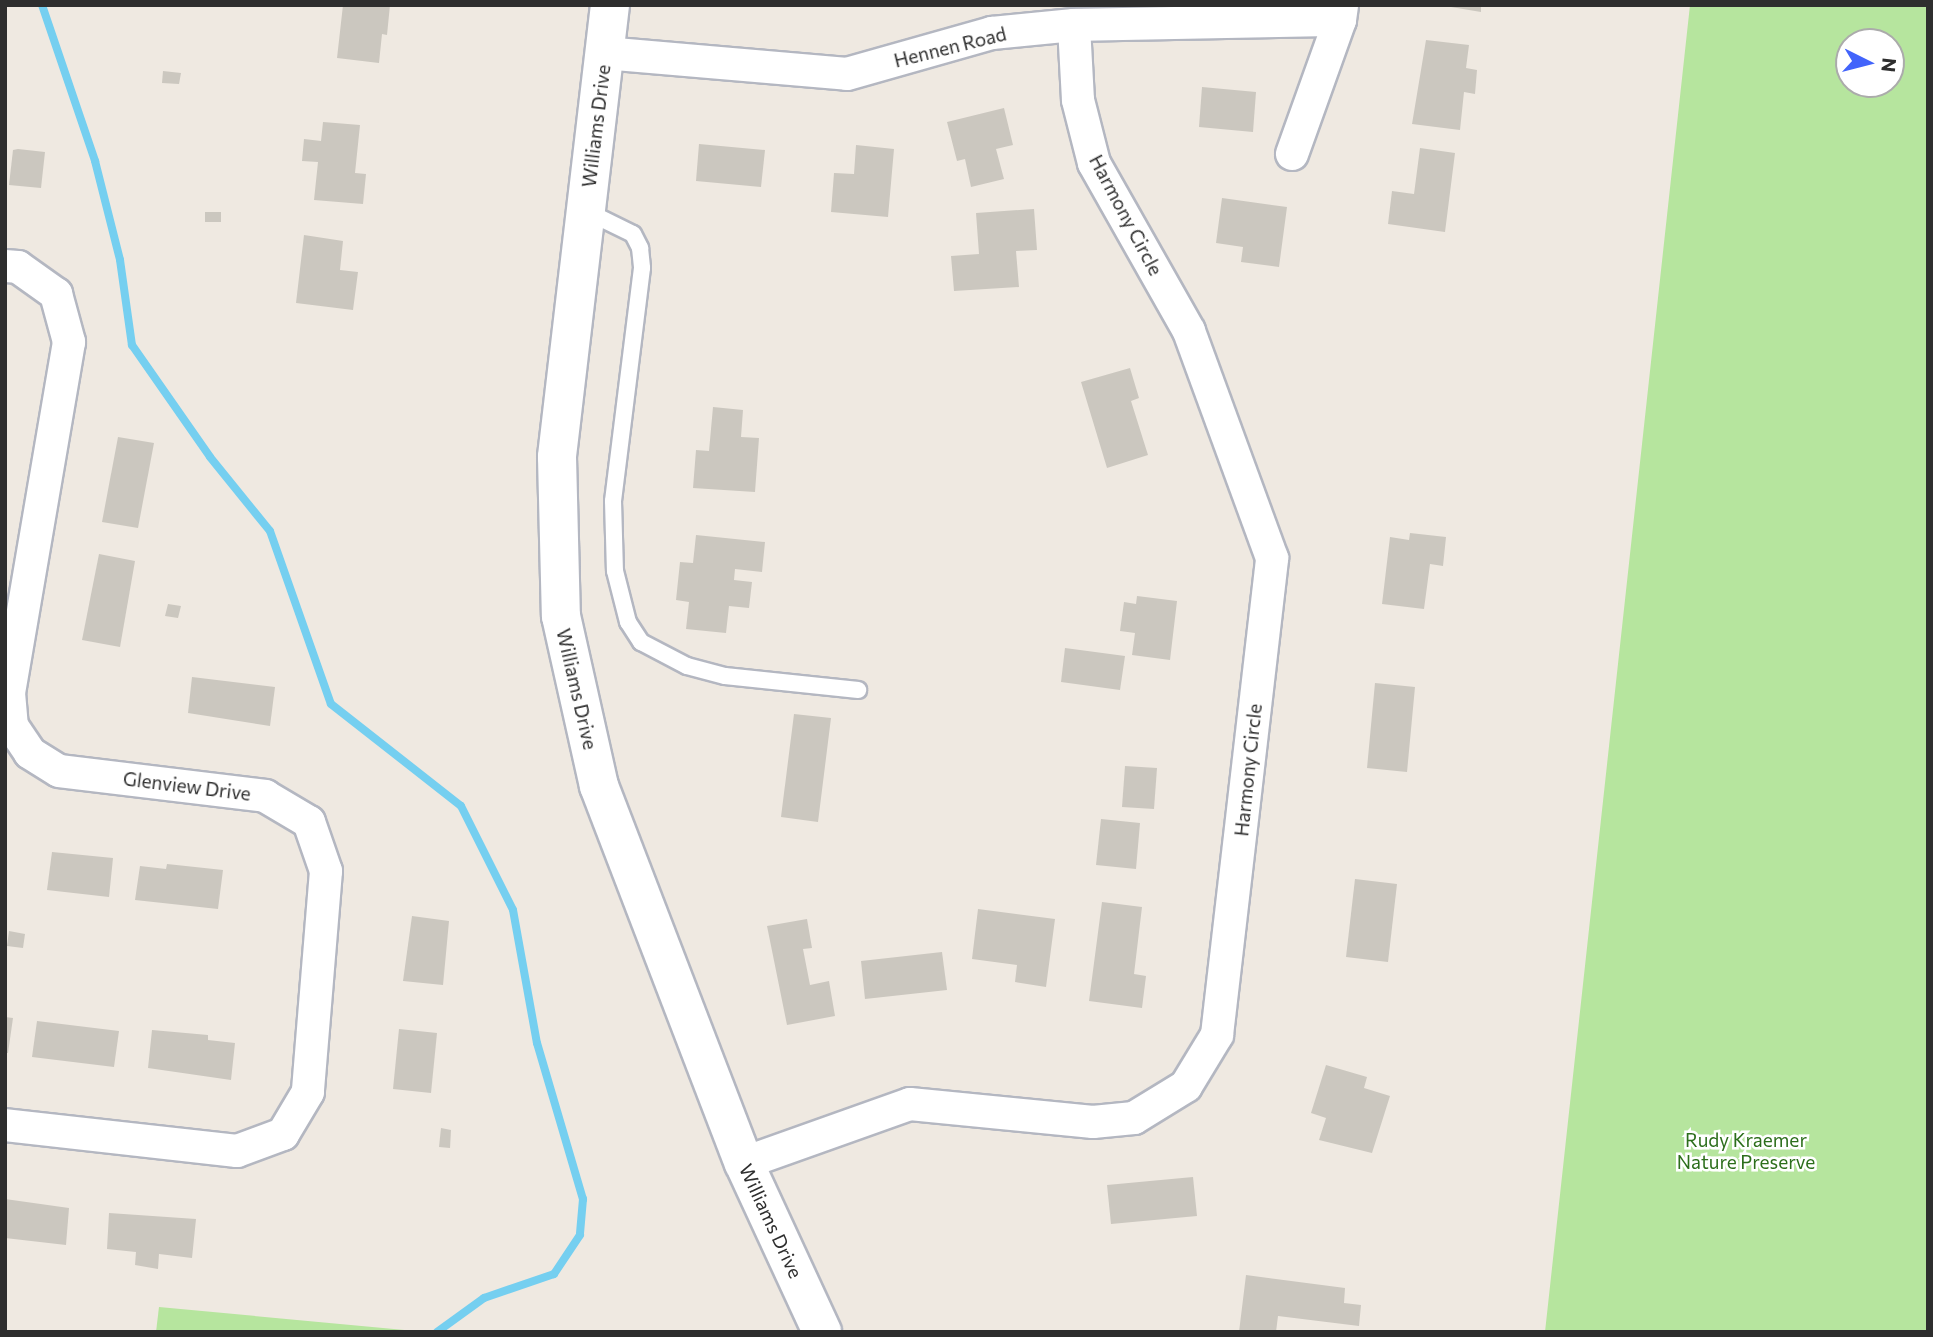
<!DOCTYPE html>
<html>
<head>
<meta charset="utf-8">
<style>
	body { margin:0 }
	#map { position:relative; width:1933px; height:1337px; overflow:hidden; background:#efe9e1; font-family:Commissioner,sans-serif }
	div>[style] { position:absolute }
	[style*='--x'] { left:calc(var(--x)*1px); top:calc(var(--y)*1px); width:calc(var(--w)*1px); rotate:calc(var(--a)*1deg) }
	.green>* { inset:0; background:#b6e59e }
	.stream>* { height:8px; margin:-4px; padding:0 4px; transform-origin:4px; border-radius:4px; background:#75cff0 }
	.building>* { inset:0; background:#cbc7bf }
	.roads { filter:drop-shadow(2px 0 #b4b7c1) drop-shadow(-2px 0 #b4b7c1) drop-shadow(0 2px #b4b7c1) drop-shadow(0 -2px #b4b7c1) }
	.service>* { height:16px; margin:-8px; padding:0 8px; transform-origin:8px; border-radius:8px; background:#fff }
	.minor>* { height:32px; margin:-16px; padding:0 16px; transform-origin:16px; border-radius:16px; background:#fff }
	.secondary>* { height:38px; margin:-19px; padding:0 19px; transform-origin:19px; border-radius:19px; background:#fff }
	span { translate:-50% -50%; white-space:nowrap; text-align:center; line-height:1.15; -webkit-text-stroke:5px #fff; paint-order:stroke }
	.street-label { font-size:19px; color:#2e2e2e }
	.park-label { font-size:19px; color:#2c6e1b }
	.frame { position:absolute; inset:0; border:7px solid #2e2e2e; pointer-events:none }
	.north { position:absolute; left:1835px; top:28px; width:70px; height:70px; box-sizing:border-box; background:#fff; border:2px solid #ababab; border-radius:50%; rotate:96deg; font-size:19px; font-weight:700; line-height:28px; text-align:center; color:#2e2e2e }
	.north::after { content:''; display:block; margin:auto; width:24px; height:32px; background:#4264fb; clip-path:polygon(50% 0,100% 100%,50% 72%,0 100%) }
</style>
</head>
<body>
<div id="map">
	<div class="green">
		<i style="clip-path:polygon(evenodd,1690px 5px,1928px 5px,1928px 1332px,1545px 1332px,1690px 5px,1849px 42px,1891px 42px,1891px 84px,1849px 84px,1849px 42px)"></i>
		<i style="clip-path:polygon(159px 1307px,426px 1332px,156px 1332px)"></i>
	</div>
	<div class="stream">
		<i style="--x:42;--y:5;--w:165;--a:71.2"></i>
		<i style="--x:95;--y:161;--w:102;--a:75.8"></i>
		<i style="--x:120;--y:260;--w:86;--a:82"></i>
		<i style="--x:132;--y:345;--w:136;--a:55.1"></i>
		<i style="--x:210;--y:457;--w:95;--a:51"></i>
		<i style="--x:270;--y:531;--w:183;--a:70.6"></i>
		<i style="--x:331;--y:704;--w:165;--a:38.1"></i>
		<i style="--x:461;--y:806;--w:116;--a:63.4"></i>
		<i style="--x:513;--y:910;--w:135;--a:79.8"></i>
		<i style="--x:537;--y:1043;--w:163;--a:73.6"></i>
		<i style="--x:583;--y:1199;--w:36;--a:95"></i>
		<i style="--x:580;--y:1235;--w:47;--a:123.7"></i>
		<i style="--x:554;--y:1274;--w:74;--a:161.1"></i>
		<i style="--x:484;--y:1298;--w:58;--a:144.1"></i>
	</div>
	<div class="building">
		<i style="clip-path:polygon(343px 5px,390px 5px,387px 35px,382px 34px,379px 63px,337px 58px)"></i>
		<i style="clip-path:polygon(1439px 5px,1481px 5px,1481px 12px)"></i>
		<i style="clip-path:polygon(1426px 40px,1469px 45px,1466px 68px,1477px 70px,1475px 94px,1464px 92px,1460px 130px,1412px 124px)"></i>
		<i style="clip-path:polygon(163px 71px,181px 73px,179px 84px,162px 83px)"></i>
		<i style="clip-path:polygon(1202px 87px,1256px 92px,1253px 132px,1199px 127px)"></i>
		<i style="clip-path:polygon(1004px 108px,1013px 145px,996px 149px,1004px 179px,971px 187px,965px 159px,957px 161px,947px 122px)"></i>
		<i style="clip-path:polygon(323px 122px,360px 125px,355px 173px,366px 174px,363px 204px,314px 200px,318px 162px,302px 161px,304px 139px,321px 141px)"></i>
		<i style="clip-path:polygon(699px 144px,765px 150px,761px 187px,696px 181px)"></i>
		<i style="clip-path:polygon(856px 145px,894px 149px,888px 217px,831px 212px,834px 173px,854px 174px)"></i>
		<i style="clip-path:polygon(1420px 148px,1455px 153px,1445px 232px,1388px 224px,1392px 191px,1414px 194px)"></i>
		<i style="clip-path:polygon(18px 149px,45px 152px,41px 188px,9px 185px,13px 150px)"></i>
		<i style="clip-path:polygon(1222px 198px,1287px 207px,1279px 267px,1241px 262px,1243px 247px,1216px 243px)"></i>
		<i style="clip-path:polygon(1034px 209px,1037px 250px,1016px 251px,1019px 287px,954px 291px,951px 256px,979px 254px,976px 213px)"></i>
		<i style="clip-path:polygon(205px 212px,221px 212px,221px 222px,205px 222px)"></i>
		<i style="clip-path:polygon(304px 235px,343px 241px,340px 270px,358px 272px,353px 310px,296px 303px)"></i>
		<i style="clip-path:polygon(1130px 368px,1139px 398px,1131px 401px,1148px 455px,1107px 468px,1081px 382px)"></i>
		<i style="clip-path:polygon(713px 407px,743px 410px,741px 437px,759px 438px,755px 492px,693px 488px,696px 450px,709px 451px)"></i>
		<i style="clip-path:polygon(118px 437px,154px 443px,138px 528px,102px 522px)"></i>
		<i style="clip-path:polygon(1410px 533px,1446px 537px,1443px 566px,1430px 564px,1424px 609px,1382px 604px,1390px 537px,1409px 540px)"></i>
		<i style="clip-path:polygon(696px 535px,765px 542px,762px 572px,735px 569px,734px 580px,752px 582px,749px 608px,729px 606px,726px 633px,686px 629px,689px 602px,676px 600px,680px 562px,693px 563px)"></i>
		<i style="clip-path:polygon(99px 554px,135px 561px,120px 647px,82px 640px)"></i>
		<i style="clip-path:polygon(1137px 596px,1177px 601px,1170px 660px,1132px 655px,1135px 633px,1120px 631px,1124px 602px,1136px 604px)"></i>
		<i style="clip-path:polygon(168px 604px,181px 606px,178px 618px,165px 616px)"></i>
		<i style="clip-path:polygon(1065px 648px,1125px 656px,1120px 690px,1061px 682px)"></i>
		<i style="clip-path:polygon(192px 677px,275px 687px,270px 726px,188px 713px)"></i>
		<i style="clip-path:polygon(1375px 683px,1415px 687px,1407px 772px,1367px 768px)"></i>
		<i style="clip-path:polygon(794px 714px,831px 718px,818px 822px,781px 817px)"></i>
		<i style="clip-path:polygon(1125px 766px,1157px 768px,1154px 809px,1122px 807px)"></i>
		<i style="clip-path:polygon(1101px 819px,1140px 823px,1136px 869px,1096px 865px)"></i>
		<i style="clip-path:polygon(52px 852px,113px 858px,109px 897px,47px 890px)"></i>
		<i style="clip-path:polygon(167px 864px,223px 870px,218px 909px,135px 900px,140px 866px,166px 869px)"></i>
		<i style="clip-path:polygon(1355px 879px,1397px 884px,1388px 962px,1346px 957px)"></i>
		<i style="clip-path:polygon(1102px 902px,1142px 907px,1134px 974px,1146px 976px,1142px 1008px,1089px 1001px)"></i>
		<i style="clip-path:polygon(978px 909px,1055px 919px,1046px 987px,1015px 982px,1017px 965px,972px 959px)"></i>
		<i style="clip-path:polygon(412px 916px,449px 921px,443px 985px,403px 981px)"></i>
		<i style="clip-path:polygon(807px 919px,812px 948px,803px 949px,810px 985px,829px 981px,835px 1016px,787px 1025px,767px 926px)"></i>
		<i style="clip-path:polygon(9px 931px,25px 934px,23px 948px,7px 946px)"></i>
		<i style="clip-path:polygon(942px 952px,947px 990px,865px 999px,861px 961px)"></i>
		<i style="clip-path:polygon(5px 1017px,13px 1018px,8px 1053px,5px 1053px)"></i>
		<i style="clip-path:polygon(37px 1021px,119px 1031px,114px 1067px,32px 1057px)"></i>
		<i style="clip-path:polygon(399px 1029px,437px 1033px,431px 1093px,393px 1089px)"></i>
		<i style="clip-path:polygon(152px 1030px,208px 1035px,208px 1040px,235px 1043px,231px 1080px,148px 1068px)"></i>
		<i style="clip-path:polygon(1326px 1065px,1367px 1077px,1364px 1088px,1390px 1096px,1372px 1153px,1319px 1140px,1326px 1118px,1311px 1113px)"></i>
		<i style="clip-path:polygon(441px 1128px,451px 1130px,450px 1148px,439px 1147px)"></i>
		<i style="clip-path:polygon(1193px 1177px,1197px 1216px,1111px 1224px,1107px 1185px)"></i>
		<i style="clip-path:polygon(5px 1199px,69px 1208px,66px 1245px,5px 1238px)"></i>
		<i style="clip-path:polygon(109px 1213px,196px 1219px,192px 1258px,159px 1254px,158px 1269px,135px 1265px,136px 1252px,107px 1249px)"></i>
		<i style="clip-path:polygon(1246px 1275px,1345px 1288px,1344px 1303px,1361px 1305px,1359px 1326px,1278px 1316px,1276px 1332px,1239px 1332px)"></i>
	</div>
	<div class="roads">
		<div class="service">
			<i style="--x:586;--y:211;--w:52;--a:26.1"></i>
			<i style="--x:633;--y:234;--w:16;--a:63"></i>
			<i style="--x:640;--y:248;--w:20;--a:84"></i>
			<i style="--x:642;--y:268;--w:235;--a:97.1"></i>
			<i style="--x:613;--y:501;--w:70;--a:88.4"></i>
			<i style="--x:615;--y:571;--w:53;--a:75.7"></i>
			<i style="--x:628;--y:622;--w:24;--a:57"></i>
			<i style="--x:641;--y:642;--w:52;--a:27.6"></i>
			<i style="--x:687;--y:666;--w:39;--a:15"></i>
			<i style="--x:725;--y:676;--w:134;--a:6"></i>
		</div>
		<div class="minor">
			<i style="--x:604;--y:53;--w:244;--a:4.9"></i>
			<i style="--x:847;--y:74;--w:151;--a:-15.8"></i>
			<i style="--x:992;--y:33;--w:82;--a:-5.6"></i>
			<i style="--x:1074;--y:25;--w:266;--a:-1.1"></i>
			<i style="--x:1292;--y:154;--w:142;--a:-70.3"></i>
			<i style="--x:1340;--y:20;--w:15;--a:-82"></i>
			<i style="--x:5;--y:266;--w:13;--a:4"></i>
			<i style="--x:18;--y:267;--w:47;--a:35.4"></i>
			<i style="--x:56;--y:294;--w:50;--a:74.8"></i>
			<i style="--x:69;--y:342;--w:356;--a:99.7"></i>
			<i style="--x:9;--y:693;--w:33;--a:85"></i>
			<i style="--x:12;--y:726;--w:32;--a:56"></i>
			<i style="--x:30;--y:753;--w:34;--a:32"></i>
			<i style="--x:59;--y:771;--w:208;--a:6.9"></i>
			<i style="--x:265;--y:796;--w:51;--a:30.6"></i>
			<i style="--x:309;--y:822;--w:52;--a:70.9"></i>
			<i style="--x:326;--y:871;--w:222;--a:94.7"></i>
			<i style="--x:308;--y:1092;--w:49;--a:120.8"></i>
			<i style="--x:283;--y:1134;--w:49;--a:159.7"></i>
			<i style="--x:237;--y:1151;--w:233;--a:-173.6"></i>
			<i style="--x:744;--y:1163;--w:176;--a:-19.6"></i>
			<i style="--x:910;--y:1104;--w:184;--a:5.6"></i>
			<i style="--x:1093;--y:1122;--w:41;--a:-5.6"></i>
			<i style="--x:1134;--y:1118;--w:61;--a:-31.6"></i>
			<i style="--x:1186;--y:1086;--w:60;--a:-58.7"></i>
			<i style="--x:1217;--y:1035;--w:480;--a:-83.4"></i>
			<i style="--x:1272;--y:558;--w:242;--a:-110.1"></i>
			<i style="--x:1189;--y:331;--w:193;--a:-119.5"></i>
			<i style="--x:1094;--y:163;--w:65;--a:-104.3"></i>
			<i style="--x:1078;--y:100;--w:75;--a:-93.1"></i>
		</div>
		<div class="secondary">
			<i style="--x:610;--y:5;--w:455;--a:96.7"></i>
			<i style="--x:557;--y:457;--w:159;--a:88.6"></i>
			<i style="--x:561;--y:616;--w:174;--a:77.4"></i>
			<i style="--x:599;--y:786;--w:404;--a:69"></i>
			<i style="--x:744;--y:1163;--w:186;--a:65.2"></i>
		</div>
	</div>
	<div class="street-label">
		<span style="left:950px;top:47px;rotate:-14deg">Hennen Road</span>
		<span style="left:596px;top:126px;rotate:-83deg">Williams Drive</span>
		<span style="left:1126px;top:215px;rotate:62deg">Harmony Circle</span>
		<span style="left:577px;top:689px;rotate:77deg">Williams Drive</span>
		<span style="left:1248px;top:770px;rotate:-84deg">Harmony Circle</span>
		<span style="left:187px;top:786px;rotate:7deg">Glenview Drive</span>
		<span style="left:771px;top:1221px;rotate:65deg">Williams Drive</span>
	</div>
	<div class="park-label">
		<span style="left:1746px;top:1151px">Rudy Kraemer<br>Nature Preserve</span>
	</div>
	<div class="frame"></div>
	<div class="north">N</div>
</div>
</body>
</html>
